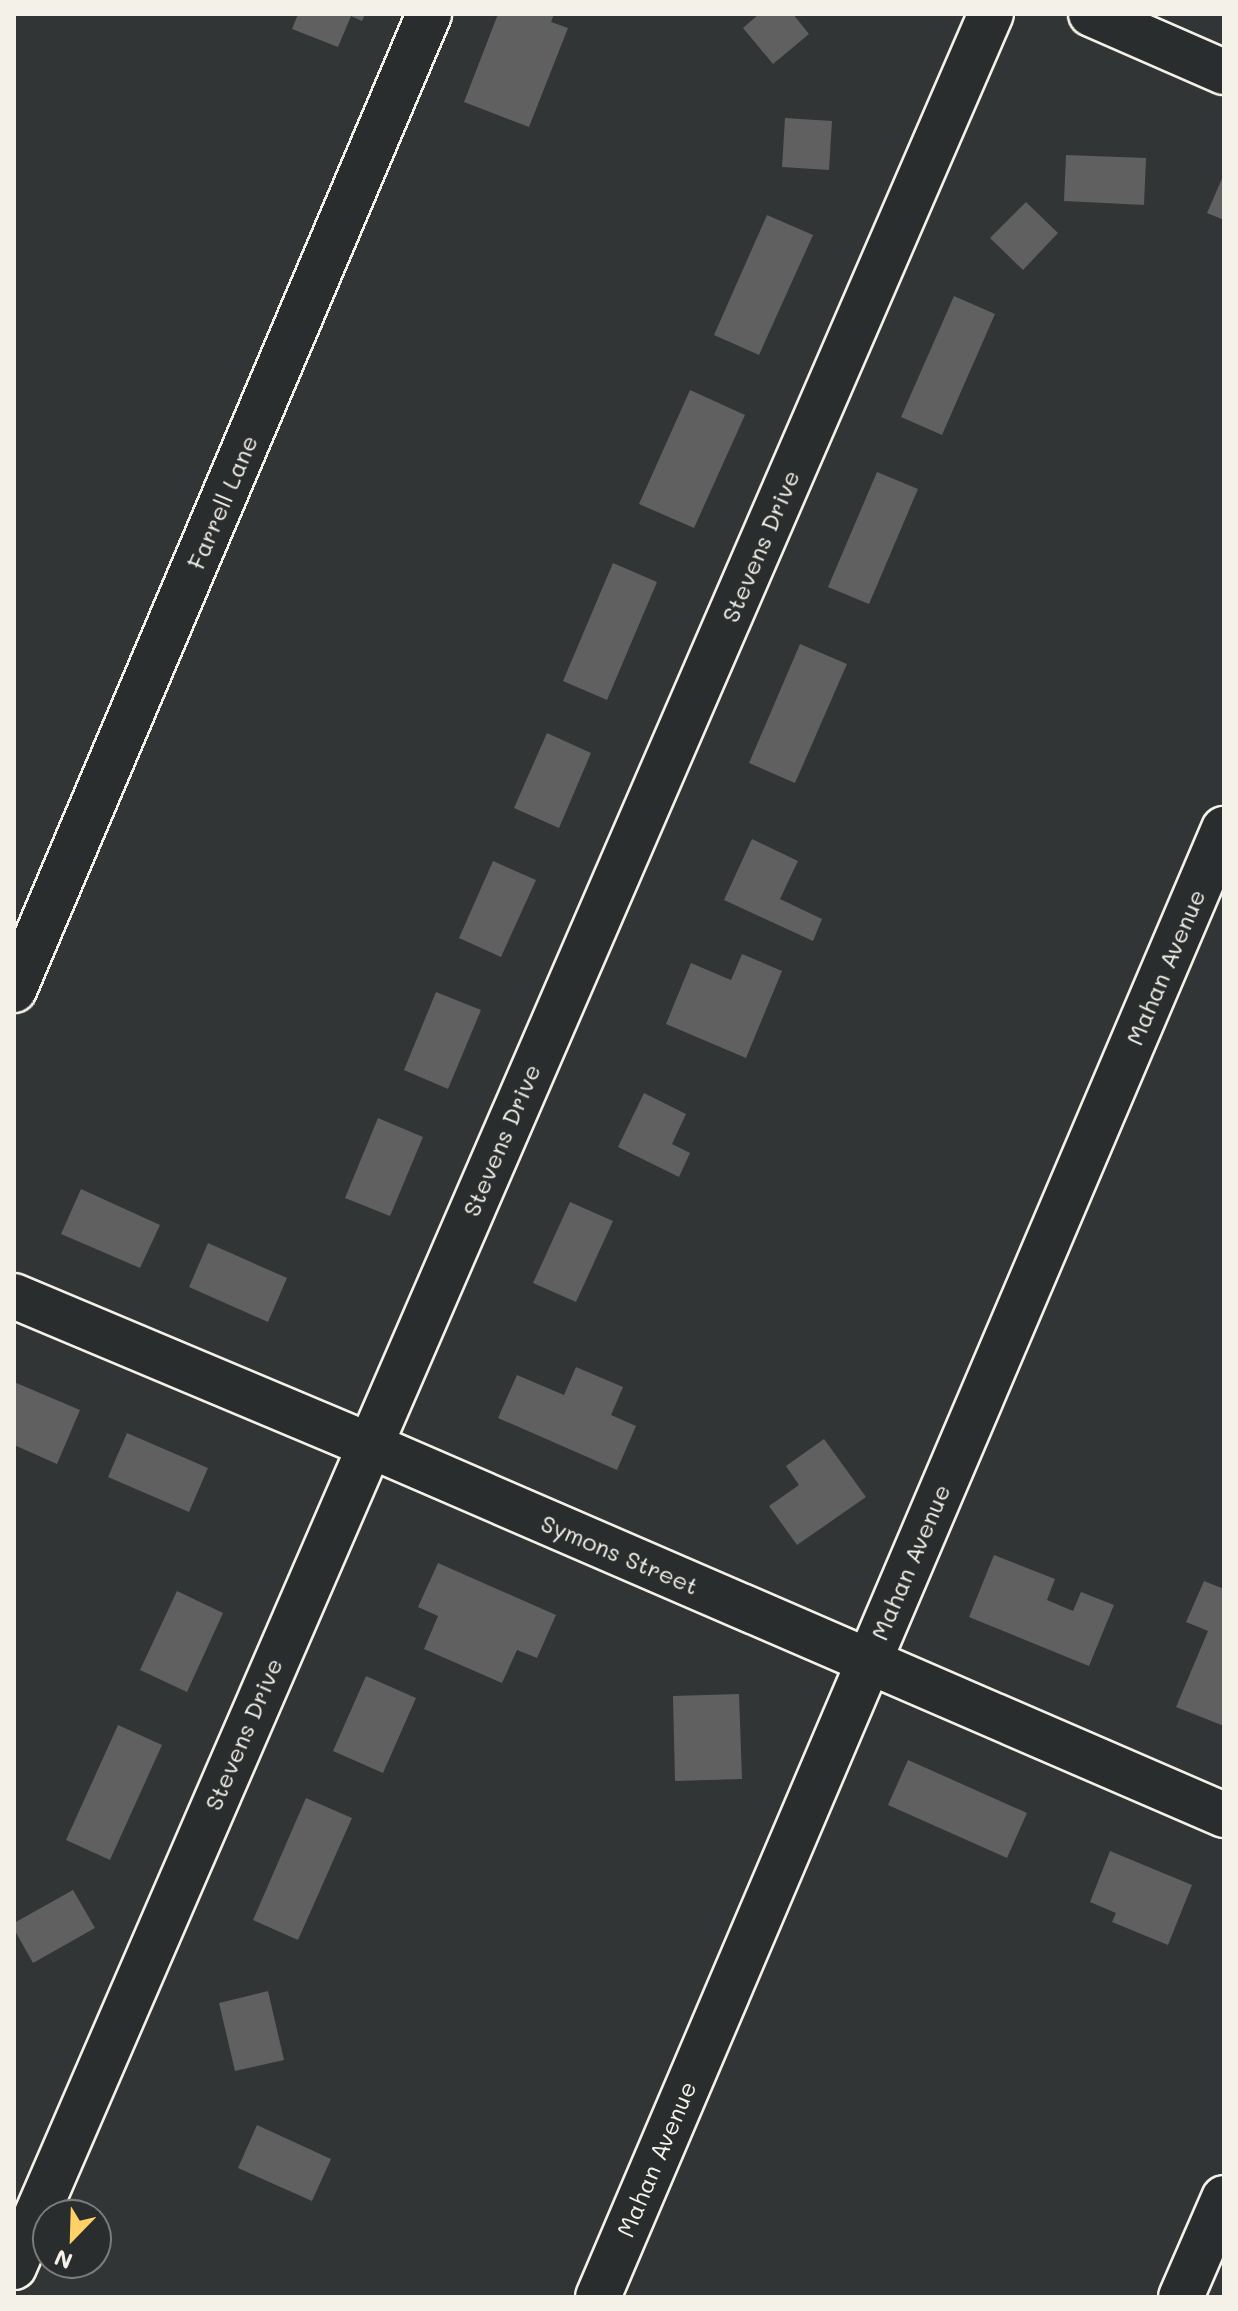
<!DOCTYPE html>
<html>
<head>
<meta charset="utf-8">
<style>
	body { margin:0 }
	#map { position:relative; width:1238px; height:2311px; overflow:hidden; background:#323535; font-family:Mali,sans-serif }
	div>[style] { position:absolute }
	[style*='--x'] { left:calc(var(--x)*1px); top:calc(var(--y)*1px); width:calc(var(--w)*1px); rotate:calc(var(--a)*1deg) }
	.building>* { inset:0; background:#5f605f }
	.roads { filter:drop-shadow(2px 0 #f4f1e8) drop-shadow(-2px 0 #f4f1e8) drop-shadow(0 2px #f4f1e8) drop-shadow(0 -2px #f4f1e8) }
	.minor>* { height:44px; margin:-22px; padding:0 22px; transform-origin:22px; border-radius:22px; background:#2a2d2e }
	.major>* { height:44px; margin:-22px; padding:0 22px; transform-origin:22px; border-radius:22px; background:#2a2d2e }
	span { translate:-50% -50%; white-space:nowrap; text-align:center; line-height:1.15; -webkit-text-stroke:8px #2a2d2e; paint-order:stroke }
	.street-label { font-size:24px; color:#f4f1e8 }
	.frame { position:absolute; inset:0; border:16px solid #f4f1e8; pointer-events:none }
	.north { position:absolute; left:32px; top:2199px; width:80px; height:80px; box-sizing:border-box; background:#2a2d2e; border:2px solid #7b7b78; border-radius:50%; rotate:203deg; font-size:22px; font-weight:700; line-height:32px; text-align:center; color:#f4f1e8 }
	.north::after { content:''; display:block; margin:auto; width:28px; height:36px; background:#ffd166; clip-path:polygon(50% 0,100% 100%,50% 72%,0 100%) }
</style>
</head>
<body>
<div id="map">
	<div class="building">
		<i style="clip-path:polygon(298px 14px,365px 14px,362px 21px,351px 16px,338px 47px,292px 29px)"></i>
		<i style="clip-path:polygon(498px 14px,554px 14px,551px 22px,568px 28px,529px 127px,464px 102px)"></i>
		<i style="clip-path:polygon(759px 14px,793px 14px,809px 34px,773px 64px,743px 28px)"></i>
		<i style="clip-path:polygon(785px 118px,832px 121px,829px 170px,782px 167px)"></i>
		<i style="clip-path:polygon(1066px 155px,1146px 158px,1144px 205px,1064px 201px)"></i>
		<i style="clip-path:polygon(1224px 174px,1224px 220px,1207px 213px)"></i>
		<i style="clip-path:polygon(1026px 202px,1058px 233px,1023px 270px,990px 238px)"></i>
		<i style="clip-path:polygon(767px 215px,813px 235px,759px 355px,714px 335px)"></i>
		<i style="clip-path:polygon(954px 296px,995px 314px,942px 435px,901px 417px)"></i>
		<i style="clip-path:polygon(690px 390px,745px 415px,694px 528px,639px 504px)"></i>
		<i style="clip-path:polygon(877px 472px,918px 489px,869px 604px,828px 587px)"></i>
		<i style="clip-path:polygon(613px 563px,657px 582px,607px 700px,563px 681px)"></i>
		<i style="clip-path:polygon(800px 644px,847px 664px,795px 783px,749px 763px)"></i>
		<i style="clip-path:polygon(547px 733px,591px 753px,559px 828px,514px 808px)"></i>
		<i style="clip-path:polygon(752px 839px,798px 861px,780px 899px,822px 919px,813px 941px,724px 900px)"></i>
		<i style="clip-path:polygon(493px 861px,536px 880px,501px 957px,459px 938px)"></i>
		<i style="clip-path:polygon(742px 954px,782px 971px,746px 1058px,666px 1024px,691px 963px,731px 980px)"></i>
		<i style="clip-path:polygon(436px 992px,481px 1010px,448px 1089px,404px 1070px)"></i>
		<i style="clip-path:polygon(644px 1093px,686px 1114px,672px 1144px,690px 1153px,679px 1177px,618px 1147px)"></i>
		<i style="clip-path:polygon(378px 1118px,423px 1137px,390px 1216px,345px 1198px)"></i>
		<i style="clip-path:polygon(81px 1189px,160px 1225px,140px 1268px,61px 1234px)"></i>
		<i style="clip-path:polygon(570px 1202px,613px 1221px,576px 1302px,533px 1283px)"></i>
		<i style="clip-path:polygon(208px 1243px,287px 1278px,268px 1322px,189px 1287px)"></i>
		<i style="clip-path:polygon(576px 1367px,623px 1387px,611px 1415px,636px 1426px,617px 1470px,498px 1418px,517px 1375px,564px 1395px)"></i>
		<i style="clip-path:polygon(14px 1382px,80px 1410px,57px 1464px,14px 1445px)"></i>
		<i style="clip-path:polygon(127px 1433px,208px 1468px,189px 1512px,108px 1477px)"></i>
		<i style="clip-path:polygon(824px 1439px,866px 1497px,797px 1545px,769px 1506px,799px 1485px,786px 1466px)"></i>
		<i style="clip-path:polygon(994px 1555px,1055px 1579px,1047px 1600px,1073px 1611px,1081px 1592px,1114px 1605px,1089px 1666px,969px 1617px)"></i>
		<i style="clip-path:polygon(438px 1563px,556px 1615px,537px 1658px,517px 1650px,502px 1683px,424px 1649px,438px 1616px,418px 1607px)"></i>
		<i style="clip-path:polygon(1204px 1581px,1224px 1589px,1224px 1726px,1176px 1707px,1208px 1631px,1186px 1622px)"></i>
		<i style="clip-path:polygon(177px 1591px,223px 1613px,187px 1692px,140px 1670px)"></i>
		<i style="clip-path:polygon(366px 1676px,416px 1698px,383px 1773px,333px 1751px)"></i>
		<i style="clip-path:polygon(739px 1694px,742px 1779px,675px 1781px,673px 1696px)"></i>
		<i style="clip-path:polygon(118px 1725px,162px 1745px,110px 1860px,66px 1840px)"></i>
		<i style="clip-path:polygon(908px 1760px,1027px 1813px,1007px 1858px,888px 1805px)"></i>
		<i style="clip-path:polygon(306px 1798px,352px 1818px,298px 1940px,253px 1920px)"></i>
		<i style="clip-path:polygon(1110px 1851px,1192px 1885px,1168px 1945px,1112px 1922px,1116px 1913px,1090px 1902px)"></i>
		<i style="clip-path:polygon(73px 1890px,95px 1928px,33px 1963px,14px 1929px,14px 1923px)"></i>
		<i style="clip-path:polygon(268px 1991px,284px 2060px,235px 2071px,219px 2003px)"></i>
		<i style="clip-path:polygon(257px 2125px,331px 2159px,312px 2201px,238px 2168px)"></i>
	</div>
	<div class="roads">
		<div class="minor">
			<i style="--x:1091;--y:14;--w:145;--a:23.6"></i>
			<i style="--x:14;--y:990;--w:1061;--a:-66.96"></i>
			<i style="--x:14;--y:1296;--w:385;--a:22.8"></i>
			<i style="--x:369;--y:1445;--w:932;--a:23.4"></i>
			<i style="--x:598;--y:2297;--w:1596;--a:-66.91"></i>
			<i style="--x:1181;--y:2297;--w:108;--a:-66.5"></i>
		</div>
		<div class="major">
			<i style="--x:14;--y:2267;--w:2456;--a:-66.56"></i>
		</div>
	</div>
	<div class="street-label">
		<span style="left:222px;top:502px;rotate:-67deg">Farrell Lane</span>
		<span style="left:760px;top:546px;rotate:-67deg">Stevens Drive</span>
		<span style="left:1165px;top:967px;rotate:-67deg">Mahan Avenue</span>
		<span style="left:501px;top:1140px;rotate:-67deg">Stevens Drive</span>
		<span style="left:620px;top:1554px;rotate:23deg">Symons Street</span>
		<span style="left:910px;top:1562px;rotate:-67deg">Mahan Avenue</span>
		<span style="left:243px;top:1734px;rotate:-67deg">Stevens Drive</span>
		<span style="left:656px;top:2159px;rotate:-67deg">Mahan Avenue</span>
	</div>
	<div class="frame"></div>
	<div class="north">N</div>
</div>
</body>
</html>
